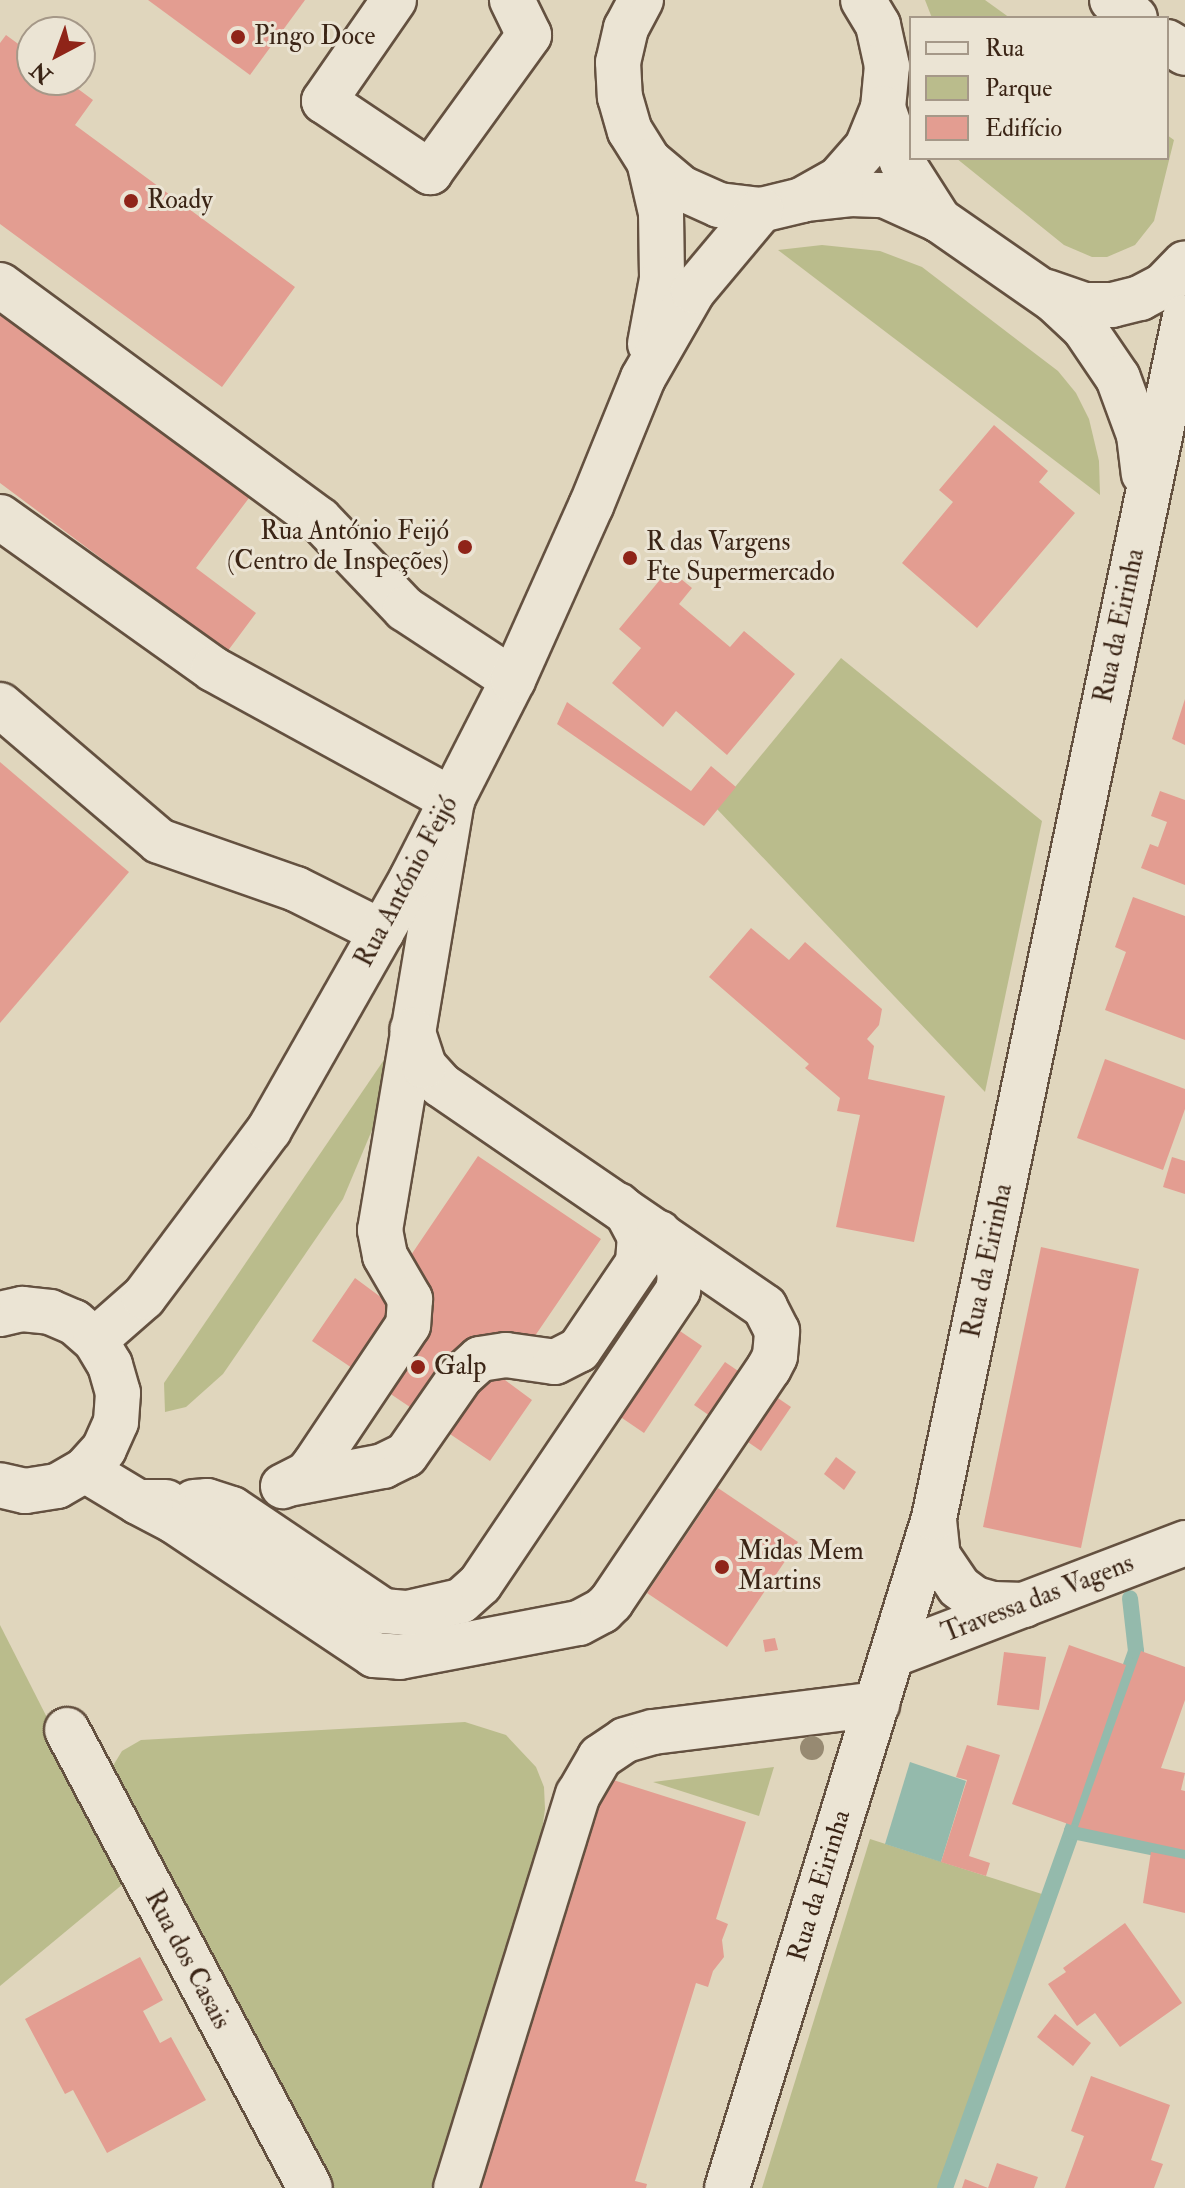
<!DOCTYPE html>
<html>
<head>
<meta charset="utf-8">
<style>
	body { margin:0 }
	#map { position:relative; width:1185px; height:2188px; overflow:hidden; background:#e0d6bd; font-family:"IM FELL Double Pica",serif }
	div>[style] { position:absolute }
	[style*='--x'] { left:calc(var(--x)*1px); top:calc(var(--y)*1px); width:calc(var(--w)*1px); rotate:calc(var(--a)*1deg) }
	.green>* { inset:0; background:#babc8c }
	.water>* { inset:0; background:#94baac }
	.stream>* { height:16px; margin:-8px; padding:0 8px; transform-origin:8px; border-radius:8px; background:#94baac }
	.building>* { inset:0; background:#e39d91 }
	.roads { filter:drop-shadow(2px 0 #645140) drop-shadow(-2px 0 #645140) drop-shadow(0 2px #645140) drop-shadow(0 -2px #645140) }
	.minor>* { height:44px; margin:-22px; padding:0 22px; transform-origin:22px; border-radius:22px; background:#ebe4d4 }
	.trees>* { width:24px; height:24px; margin:-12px; border-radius:50%; background:#978a72 }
	.dots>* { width:22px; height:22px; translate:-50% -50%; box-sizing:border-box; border:4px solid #ebe4d4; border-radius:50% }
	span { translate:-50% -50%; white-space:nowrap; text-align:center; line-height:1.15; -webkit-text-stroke:6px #ebe4d4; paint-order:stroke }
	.poi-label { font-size:26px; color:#3b2516 }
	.left { translate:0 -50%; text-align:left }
	.right { translate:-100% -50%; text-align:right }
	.street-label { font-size:26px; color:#3b2516 }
	.legend { position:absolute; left:909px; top:16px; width:260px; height:144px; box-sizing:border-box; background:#ebe4d4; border:2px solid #a59888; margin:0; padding:10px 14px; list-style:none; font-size:24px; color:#3b2516 }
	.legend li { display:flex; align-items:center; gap:16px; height:40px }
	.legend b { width:40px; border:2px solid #a59888 }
	.north { position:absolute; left:16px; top:16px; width:80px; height:80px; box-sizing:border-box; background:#ebe4d4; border:2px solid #a59888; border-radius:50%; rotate:221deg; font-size:22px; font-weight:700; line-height:32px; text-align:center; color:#3b2516 }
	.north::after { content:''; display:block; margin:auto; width:28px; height:36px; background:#8f2418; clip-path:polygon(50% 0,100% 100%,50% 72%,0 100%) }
</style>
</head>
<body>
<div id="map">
	<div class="green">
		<i style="clip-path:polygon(925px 0,985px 0,1010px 18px,932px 18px)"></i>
		<i style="clip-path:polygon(1167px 135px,1174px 140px,1154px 221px,1135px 245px,1107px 257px,1092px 257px,1064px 245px,956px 158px,1167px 158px)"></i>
		<i style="clip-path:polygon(822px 245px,880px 251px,922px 267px,1058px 371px,1076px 393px,1089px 419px,1099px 461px,1100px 495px,778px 250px)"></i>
		<i style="clip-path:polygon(841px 658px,1042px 821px,985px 1092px,717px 809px)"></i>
		<i style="clip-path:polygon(390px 1051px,375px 1123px,343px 1199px,223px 1374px,186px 1407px,165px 1412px,164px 1383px)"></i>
		<i style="clip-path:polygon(0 1625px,129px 1879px,0 1986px)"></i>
		<i style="clip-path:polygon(465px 1722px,506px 1735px,536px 1767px,544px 1787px,545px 1809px,542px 1830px,431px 2188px,324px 2188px,111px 1769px,122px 1751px,141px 1740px)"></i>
		<i style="clip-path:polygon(774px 1767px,759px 1816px,653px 1782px)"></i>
		<i style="clip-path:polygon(870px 1839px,1045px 1895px,941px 2188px,762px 2188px)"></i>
	</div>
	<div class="water">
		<i style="clip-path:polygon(910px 1762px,966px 1781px,941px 1862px,885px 1844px)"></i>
	</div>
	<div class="stream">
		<i style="--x:1072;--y:1831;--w:191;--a:-70.4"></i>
		<i style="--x:1136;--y:1651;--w:53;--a:-96.5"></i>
		<i style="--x:945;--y:2188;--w:379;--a:-70.4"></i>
		<i style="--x:1072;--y:1831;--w:115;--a:11.5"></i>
	</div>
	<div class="building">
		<i style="clip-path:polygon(148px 0,305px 0,250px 75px)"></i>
		<i style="clip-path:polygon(6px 35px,32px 54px,32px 80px,66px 80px,93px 100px,75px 125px,295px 287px,222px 387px,0 224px,0 43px)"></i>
		<i style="clip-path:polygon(0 305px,252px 494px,196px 568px,256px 613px,227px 652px,0 483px)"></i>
		<i style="clip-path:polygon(994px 425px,1048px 471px,1039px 482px,1075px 513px,977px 628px,902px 563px,953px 502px,939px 490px)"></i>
		<i style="clip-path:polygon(669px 569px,692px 588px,679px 604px,730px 647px,744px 631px,795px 674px,727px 755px,676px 711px,663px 727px,612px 683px,641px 648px,619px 629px)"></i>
		<i style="clip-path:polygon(1185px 699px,1185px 745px,1172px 739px)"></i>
		<i style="clip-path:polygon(567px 702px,691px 791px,711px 766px,736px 787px,704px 826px,557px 724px)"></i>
		<i style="clip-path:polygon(0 762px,129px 872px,0 1023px)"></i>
		<i style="clip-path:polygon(1160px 791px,1185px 800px,1185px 885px,1141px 868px,1150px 844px,1158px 847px,1167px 822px,1151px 816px)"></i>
		<i style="clip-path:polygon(1133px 897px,1185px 916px,1185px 1040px,1105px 1010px,1126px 952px,1115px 947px)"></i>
		<i style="clip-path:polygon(751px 928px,789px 960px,805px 942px,882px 1009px,879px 1025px,867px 1039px,874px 1046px,868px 1079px,945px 1096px,914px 1242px,836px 1227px,860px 1115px,837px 1111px,840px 1098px,805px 1068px,809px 1064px,709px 977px)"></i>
		<i style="clip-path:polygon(1105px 1059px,1185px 1089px,1185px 1109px,1163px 1170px,1077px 1138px)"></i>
		<i style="clip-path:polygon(478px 1156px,601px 1239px,505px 1380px,532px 1400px,490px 1461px,312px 1341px,355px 1278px,382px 1298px)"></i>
		<i style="clip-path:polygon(1172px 1157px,1185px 1161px,1185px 1194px,1163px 1187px)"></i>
		<i style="clip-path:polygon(1041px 1247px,1139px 1269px,1081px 1548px,983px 1527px)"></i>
		<i style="clip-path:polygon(652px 1312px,702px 1346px,644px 1433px,594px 1399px)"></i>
		<i style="clip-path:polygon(725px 1362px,791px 1407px,761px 1451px,694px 1405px)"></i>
		<i style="clip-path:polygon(836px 1457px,856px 1472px,844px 1490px,824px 1474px)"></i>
		<i style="clip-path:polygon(718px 1488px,798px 1542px,727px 1647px,647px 1593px)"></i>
		<i style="clip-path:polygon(775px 1638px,778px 1650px,765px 1652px,763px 1640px)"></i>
		<i style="clip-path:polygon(1069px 1645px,1126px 1665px,1071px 1825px,1012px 1804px)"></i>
		<i style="clip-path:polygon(1141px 1651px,1185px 1667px,1185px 1700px,1161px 1768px,1185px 1773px,1181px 1790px,1185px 1791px,1185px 1850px,1078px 1827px)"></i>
		<i style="clip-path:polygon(1004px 1652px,1046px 1657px,1039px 1710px,997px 1705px)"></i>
		<i style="clip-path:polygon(967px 1745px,1000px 1755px,969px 1856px,990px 1863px,986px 1876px,941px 1862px,967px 1780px,956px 1777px)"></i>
		<i style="clip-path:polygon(607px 1778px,746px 1822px,716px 1919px,728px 1924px,722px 1940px,724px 1957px,713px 1971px,708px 1987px,696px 1983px,635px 2181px,647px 2184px,646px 2188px,480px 2188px)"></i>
		<i style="clip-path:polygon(1151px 1852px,1185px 1859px,1185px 1913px,1143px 1903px)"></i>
		<i style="clip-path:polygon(1125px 1923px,1182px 2003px,1120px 2047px,1095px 2013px,1077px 2026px,1048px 1984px,1066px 1972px,1063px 1968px)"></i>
		<i style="clip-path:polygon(140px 1957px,163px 2000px,143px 2011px,160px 2043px,171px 2037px,206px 2100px,107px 2153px,73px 2090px,65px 2094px,25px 2019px)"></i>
		<i style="clip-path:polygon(1055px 2014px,1091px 2043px,1073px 2066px,1037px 2037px)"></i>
		<i style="clip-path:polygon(1091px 2076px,1170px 2105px,1151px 2160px,1163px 2164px,1154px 2188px,1065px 2188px,1084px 2136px,1071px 2131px)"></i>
		<i style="clip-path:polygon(997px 2163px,1038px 2177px,1034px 2188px,962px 2188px,965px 2179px,988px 2188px)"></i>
	</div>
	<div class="roads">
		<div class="minor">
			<i style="--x:394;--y:0;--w:123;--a:124.7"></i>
			<i style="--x:324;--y:101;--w:128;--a:33.8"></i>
			<i style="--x:430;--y:172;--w:169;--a:-54.1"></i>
			<i style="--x:529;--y:35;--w:39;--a:-116"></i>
			<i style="--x:641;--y:0;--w:32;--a:118"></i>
			<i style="--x:626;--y:28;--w:35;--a:103"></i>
			<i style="--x:618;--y:62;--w:35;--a:87"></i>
			<i style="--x:620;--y:97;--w:35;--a:74"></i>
			<i style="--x:630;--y:131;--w:36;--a:58"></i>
			<i style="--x:649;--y:161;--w:42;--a:40.2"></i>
			<i style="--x:681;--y:188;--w:42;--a:24.1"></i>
			<i style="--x:719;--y:205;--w:42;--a:6.8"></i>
			<i style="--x:761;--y:210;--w:42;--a:-13.7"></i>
			<i style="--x:802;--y:200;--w:43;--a:-29.6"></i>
			<i style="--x:839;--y:179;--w:43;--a:-48.8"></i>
			<i style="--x:867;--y:147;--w:42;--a:-67.7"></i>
			<i style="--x:883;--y:108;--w:42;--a:-84.6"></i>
			<i style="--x:887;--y:66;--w:42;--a:-102.4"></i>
			<i style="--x:878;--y:25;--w:29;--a:-121"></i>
			<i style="--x:1112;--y:0;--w:29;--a:38"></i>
			<i style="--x:1167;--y:42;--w:21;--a:31"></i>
			<i style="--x:883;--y:108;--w:57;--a:70.6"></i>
			<i style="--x:902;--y:162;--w:69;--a:57.5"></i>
			<i style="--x:649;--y:161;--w:53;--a:77"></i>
			<i style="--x:661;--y:213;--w:66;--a:89.1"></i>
			<i style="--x:662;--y:279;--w:66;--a:100.5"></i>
			<i style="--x:807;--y:199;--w:44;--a:-6.5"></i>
			<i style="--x:851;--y:194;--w:33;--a:2"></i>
			<i style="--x:884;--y:195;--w:60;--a:24.4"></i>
			<i style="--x:939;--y:220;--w:140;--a:34.8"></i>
			<i style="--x:1054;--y:300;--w:41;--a:43"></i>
			<i style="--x:1084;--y:328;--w:60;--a:55.8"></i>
			<i style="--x:1118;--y:378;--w:61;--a:69.8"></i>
			<i style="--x:1139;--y:435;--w:39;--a:83"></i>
			<i style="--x:0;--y:285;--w:397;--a:36.3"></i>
			<i style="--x:320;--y:520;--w:123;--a:46.3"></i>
			<i style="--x:405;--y:609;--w:129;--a:33.3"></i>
			<i style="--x:1047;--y:292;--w:39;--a:19"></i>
			<i style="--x:1084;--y:305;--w:28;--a:0"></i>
			<i style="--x:1112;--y:305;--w:29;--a:-14"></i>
			<i style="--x:1140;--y:298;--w:27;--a:-28"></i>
			<i style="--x:1164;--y:285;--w:30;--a:-46"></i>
			<i style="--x:0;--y:517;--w:262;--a:35.5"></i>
			<i style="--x:213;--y:669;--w:273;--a:28.7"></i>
			<i style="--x:452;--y:800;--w:436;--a:99.5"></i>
			<i style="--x:380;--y:1230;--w:26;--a:79"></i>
			<i style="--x:385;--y:1256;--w:50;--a:59.8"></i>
			<i style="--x:410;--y:1299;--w:26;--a:94"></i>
			<i style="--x:408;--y:1325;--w:167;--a:123.8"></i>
			<i style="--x:315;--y:1464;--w:13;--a:129"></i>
			<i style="--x:307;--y:1474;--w:27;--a:153"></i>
			<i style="--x:0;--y:705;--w:209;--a:40.5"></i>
			<i style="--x:159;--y:841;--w:145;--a:19.3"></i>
			<i style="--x:296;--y:889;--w:96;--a:26.6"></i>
			<i style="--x:0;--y:1314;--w:23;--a:-13"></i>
			<i style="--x:22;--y:1309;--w:28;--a:6"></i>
			<i style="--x:50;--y:1312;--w:26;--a:23"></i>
			<i style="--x:74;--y:1322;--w:28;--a:41"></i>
			<i style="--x:95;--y:1340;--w:29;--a:59"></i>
			<i style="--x:110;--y:1365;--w:29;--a:74"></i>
			<i style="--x:118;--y:1393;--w:29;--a:94"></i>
			<i style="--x:116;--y:1422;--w:30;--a:114"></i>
			<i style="--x:104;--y:1449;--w:28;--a:132"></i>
			<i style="--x:85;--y:1470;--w:32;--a:150"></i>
			<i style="--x:57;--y:1486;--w:32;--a:171"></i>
			<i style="--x:25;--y:1491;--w:26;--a:-167"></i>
			<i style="--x:95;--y:1340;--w:65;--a:-41.3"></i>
			<i style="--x:144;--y:1297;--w:209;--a:-53.2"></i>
			<i style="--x:269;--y:1130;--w:290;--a:-60.4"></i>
			<i style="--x:412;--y:878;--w:222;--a:-63"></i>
			<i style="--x:513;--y:680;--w:191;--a:-65.9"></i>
			<i style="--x:591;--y:506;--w:138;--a:-67.9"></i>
			<i style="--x:643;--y:378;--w:100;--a:-60.1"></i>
			<i style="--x:693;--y:291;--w:106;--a:-50"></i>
			<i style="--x:85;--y:1470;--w:62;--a:31.1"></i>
			<i style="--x:138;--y:1502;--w:28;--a:0"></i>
			<i style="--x:289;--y:1484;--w:96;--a:-10.8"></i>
			<i style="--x:383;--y:1466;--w:25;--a:-26"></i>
			<i style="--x:406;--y:1455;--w:96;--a:-55.2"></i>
			<i style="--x:461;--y:1376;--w:25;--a:-42"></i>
			<i style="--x:480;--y:1359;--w:26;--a:-9"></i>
			<i style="--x:506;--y:1355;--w:49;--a:8.1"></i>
			<i style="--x:555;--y:1362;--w:27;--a:-27"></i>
			<i style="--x:579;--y:1350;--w:105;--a:-55.9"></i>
			<i style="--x:638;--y:1263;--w:26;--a:-86"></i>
			<i style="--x:640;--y:1237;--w:26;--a:-118"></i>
			<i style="--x:628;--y:1214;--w:13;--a:-138"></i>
			<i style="--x:138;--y:1502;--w:41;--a:27.8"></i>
			<i style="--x:174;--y:1521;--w:241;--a:33.8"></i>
			<i style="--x:374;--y:1655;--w:26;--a:4"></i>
			<i style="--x:400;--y:1657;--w:182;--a:-10.8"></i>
			<i style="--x:579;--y:1623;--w:26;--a:-28"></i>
			<i style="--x:602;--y:1611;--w:13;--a:-45"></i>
			<i style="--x:611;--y:1602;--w:282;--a:-56"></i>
			<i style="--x:769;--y:1368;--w:13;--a:-63"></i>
			<i style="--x:775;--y:1356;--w:25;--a:-85"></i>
			<i style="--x:777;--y:1331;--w:27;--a:-117"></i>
			<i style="--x:765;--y:1307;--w:393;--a:-145.6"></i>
			<i style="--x:441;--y:1085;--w:25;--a:-132"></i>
			<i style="--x:424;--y:1066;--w:38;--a:-108"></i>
			<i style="--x:194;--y:1502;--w:13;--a:-4"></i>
			<i style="--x:207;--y:1501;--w:26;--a:18"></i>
			<i style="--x:232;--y:1509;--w:182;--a:34"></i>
			<i style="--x:383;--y:1611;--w:25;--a:5"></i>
			<i style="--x:408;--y:1613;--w:54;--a:-12.8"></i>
			<i style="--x:461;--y:1601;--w:25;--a:-42"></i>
			<i style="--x:480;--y:1584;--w:354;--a:-56"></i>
			<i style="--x:678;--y:1290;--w:13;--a:-81"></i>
			<i style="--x:680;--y:1277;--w:25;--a:-101"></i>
			<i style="--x:675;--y:1252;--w:25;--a:-130"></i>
			<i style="--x:934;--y:1520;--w:36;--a:84"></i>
			<i style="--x:938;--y:1556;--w:37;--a:56"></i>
			<i style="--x:959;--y:1587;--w:20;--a:37"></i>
			<i style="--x:975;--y:1599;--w:19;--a:16"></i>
			<i style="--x:993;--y:1604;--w:31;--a:2"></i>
			<i style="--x:892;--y:1655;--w:314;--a:-20.9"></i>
			<i style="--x:67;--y:1730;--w:518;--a:62.05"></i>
			<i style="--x:456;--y:2188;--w:412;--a:-72.8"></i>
			<i style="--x:578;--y:1795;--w:44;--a:-59.9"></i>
			<i style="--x:600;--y:1757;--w:30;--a:-34"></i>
			<i style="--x:625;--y:1740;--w:29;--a:-16"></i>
			<i style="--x:653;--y:1732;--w:226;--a:-7.1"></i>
			<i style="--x:727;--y:2188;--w:701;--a:-72.83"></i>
			<i style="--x:934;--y:1518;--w:1227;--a:-78.2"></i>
		</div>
	</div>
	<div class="trees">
		<i style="left:812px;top:1748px"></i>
	</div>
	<div class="dots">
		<i style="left:238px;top:37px;background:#8f2418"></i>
		<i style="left:131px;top:201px;background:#8f2418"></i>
		<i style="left:465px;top:547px;background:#8f2418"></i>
		<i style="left:630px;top:558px;background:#8f2418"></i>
		<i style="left:418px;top:1367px;background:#8f2418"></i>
		<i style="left:722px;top:1567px;background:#8f2418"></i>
	</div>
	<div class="poi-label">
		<span class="left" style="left:254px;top:37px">Pingo Doce</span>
		<span class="left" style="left:147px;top:201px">Roady</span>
		<span class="right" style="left:449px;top:547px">Rua António Feijó<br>(Centro de Inspeções)</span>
		<span class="left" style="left:646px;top:558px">R das Vargens<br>Fte Supermercado</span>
		<span class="left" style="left:434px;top:1367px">Galp</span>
		<span class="left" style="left:738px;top:1567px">Midas Mem<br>Martins</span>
	</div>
	<div class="street-label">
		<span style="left:1120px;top:626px;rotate:-78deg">Rua da Eirinha</span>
		<span style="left:407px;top:882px;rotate:-62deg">Rua António Feijó</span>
		<span style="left:988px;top:1261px;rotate:-78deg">Rua da Eirinha</span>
		<span style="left:1038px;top:1599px;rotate:-21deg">Travessa das Vagens</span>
		<span style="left:820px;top:1886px;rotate:-73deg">Rua da Eirinha</span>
		<span style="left:187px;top:1960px;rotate:62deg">Rua dos Casais</span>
	</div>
	<ul class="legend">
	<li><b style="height:10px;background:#ebe4d4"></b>Rua</li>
	<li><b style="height:22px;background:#babc8c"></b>Parque</li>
	<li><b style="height:22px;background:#e39d91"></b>Edifício</li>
	</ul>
	<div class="north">N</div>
</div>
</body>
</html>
